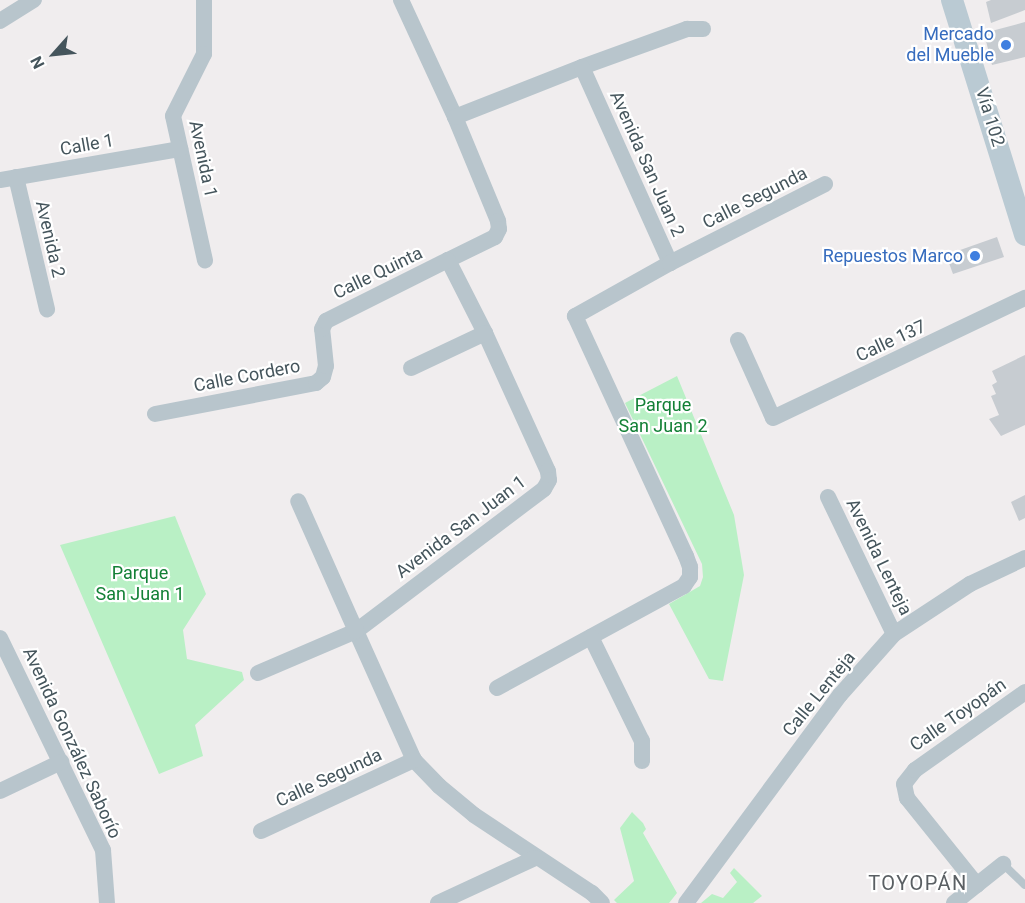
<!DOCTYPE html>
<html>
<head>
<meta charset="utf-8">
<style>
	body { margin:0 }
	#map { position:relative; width:1025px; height:903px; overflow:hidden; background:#f0edee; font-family:Roboto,sans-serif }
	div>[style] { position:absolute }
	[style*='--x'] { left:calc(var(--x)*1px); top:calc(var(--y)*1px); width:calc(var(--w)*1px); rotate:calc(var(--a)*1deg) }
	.green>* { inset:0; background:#b9f0c5 }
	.building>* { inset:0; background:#c7ccd1 }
	.service>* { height:8px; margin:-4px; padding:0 4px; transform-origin:4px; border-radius:4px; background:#b8c5cc }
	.minor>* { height:16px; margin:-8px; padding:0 8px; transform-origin:8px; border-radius:8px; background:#b8c5cc }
	.secondary>* { height:22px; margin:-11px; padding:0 11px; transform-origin:11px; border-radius:11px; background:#bacad3 }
	.dots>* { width:16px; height:16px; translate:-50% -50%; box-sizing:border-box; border:3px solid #fff; border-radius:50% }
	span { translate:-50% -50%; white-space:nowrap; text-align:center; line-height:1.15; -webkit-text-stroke:4.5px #fff; paint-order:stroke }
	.shop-label { font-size:18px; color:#366cbe }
	.right { translate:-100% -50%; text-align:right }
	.street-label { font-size:18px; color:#45555c }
	.park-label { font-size:18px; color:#138036 }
	.neighbourhood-label { font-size:20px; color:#5a5f63; letter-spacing:1.5px }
	.north { position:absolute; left:24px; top:24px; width:60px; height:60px; -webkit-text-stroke:4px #fff; paint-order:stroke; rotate:243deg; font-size:16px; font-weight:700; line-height:24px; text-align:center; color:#45555c }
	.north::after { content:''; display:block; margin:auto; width:21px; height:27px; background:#45555c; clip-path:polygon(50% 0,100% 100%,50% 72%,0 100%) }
</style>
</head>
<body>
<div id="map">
	<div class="green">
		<i style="clip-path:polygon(677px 376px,734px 515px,744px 575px,723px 681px,709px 679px,669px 604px,700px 586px,703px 577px,702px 564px,625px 403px)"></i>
		<i style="clip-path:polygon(175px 516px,206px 594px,183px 630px,187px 659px,242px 672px,244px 680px,195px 725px,203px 756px,159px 774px,60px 545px)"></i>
		<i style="clip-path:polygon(632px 812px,643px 823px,646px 829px,643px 833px,677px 893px,669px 903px,617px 903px,614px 900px,634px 881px,620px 828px)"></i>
		<i style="clip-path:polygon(734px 868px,762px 896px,753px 903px,701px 903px,712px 894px,723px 898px,737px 882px,730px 873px)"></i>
	</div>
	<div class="building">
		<i style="clip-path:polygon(991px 0,1025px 0,1025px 10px,991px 23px,986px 2px)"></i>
		<i style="clip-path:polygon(1025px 22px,1025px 57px,992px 65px,984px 33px)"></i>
		<i style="clip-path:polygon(997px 237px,1004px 257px,953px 274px,946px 255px)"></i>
		<i style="clip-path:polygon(1025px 355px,1025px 425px,1001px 436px,989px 419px,999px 415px,991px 396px,996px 394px,992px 385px,997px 382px,992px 371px)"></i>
		<i style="clip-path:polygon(1025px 495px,1025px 518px,1019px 521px,1011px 502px)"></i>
	</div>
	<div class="service">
		<i style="--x:1003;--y:864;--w:30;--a:44"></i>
	</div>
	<div class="minor">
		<i style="--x:204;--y:0;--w:54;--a:90"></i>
		<i style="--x:204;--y:54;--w:69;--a:116.6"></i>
		<i style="--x:173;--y:116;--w:148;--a:77.5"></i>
		<i style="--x:401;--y:0;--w:129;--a:65.2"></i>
		<i style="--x:455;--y:117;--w:113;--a:67.5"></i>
		<i style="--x:498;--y:221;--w:8;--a:83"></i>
		<i style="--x:499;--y:229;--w:9;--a:117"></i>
		<i style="--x:495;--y:237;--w:52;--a:153.9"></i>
		<i style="--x:448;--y:260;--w:82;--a:63.1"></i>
		<i style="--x:485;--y:333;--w:152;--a:65.5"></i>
		<i style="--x:548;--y:471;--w:9;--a:84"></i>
		<i style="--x:549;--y:480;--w:10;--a:119"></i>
		<i style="--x:544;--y:489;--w:236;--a:142.9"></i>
		<i style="--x:356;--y:631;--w:141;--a:65.8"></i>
		<i style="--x:414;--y:760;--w:36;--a:46"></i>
		<i style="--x:439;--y:786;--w:45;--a:39.6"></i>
		<i style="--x:474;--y:815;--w:141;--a:33.5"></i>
		<i style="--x:592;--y:893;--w:14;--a:45"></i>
		<i style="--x:0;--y:21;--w:40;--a:-32"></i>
		<i style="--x:582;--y:67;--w:112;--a:-19.9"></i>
		<i style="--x:687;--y:29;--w:16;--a:0"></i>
		<i style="--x:455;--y:117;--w:136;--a:-21.5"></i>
		<i style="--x:582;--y:67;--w:215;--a:65.8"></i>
		<i style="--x:670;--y:263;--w:109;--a:150.8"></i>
		<i style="--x:575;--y:316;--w:264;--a:65.2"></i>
		<i style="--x:686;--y:556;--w:12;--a:70"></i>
		<i style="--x:690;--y:567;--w:10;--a:90"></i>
		<i style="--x:690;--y:577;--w:11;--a:124"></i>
		<i style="--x:684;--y:586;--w:213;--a:151.4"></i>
		<i style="--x:16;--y:177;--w:136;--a:76.8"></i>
		<i style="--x:0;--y:180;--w:183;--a:-9.8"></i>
		<i style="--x:670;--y:263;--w:174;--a:-27"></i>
		<i style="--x:738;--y:340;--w:85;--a:65.8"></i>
		<i style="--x:773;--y:418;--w:279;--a:-25.5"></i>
		<i style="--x:411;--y:368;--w:82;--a:-25.3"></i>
		<i style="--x:155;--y:414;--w:164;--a:-10.9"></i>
		<i style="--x:316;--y:383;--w:9;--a:-41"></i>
		<i style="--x:323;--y:377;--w:11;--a:-75"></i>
		<i style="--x:326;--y:366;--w:37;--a:-96"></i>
		<i style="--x:322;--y:329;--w:9;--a:-63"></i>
		<i style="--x:326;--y:321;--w:136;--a:-26.6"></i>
		<i style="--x:828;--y:497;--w:152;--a:64.3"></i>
		<i style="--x:591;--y:637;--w:116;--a:63.9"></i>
		<i style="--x:642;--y:741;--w:20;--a:90"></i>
		<i style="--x:0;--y:638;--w:236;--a:64.1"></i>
		<i style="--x:103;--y:850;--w:53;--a:85.7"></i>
		<i style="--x:258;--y:673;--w:107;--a:-23.2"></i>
		<i style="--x:356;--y:631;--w:142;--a:-114"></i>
		<i style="--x:0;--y:791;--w:68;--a:-25.4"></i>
		<i style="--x:261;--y:831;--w:169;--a:-24.9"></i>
		<i style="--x:977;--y:885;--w:112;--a:-128.8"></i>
		<i style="--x:907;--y:798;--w:14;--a:-102"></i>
		<i style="--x:904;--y:784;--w:18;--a:-52"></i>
		<i style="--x:915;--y:770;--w:135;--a:-35.3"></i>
		<i style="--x:438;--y:903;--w:107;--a:-24.9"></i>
		<i style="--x:686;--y:903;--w:259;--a:-53.5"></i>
		<i style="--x:840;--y:695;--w:81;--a:-48.5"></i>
		<i style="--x:894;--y:634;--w:91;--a:-33.3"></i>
		<i style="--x:970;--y:584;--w:61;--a:-25.3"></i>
		<i style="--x:954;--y:903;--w:63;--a:-38.5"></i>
	</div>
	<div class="secondary">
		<i style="--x:952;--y:0;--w:246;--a:72.7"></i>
	</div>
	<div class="dots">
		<i style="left:1006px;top:45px;background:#3f7fe0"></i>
		<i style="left:975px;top:256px;background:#3f7fe0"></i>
	</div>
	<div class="shop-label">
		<span class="right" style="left:994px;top:45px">Mercado<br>del Mueble</span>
		<span class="right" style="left:963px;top:256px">Repuestos Marco</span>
	</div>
	<div class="street-label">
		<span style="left:990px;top:117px;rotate:73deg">Vía 102</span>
		<span style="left:87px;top:145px;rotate:-10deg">Calle 1</span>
		<span style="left:203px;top:159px;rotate:78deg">Avenida 1</span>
		<span style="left:647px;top:164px;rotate:66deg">Avenida San Juan 2</span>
		<span style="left:755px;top:198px;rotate:-27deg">Calle Segunda</span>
		<span style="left:50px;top:239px;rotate:77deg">Avenida 2</span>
		<span style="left:378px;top:273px;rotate:-26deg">Calle Quinta</span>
		<span style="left:891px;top:341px;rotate:-25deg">Calle 137</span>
		<span style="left:247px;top:376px;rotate:-11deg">Calle Cordero</span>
		<span style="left:461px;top:527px;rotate:-37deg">Avenida San Juan 1</span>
		<span style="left:879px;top:557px;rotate:64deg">Avenida Lenteja</span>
		<span style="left:819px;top:694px;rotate:-51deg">Calle Lenteja</span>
		<span style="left:958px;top:715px;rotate:-35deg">Calle Toyopán</span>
		<span style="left:72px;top:743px;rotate:65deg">Avenida González Saborío</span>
		<span style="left:329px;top:778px;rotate:-25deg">Calle Segunda</span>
	</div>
	<div class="park-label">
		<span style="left:663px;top:416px">Parque<br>San Juan 2</span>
		<span style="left:140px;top:584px">Parque<br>San Juan 1</span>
	</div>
	<div class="neighbourhood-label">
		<span style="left:918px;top:883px">TOYOPÁN</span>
	</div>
	<div class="north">N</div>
</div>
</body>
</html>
